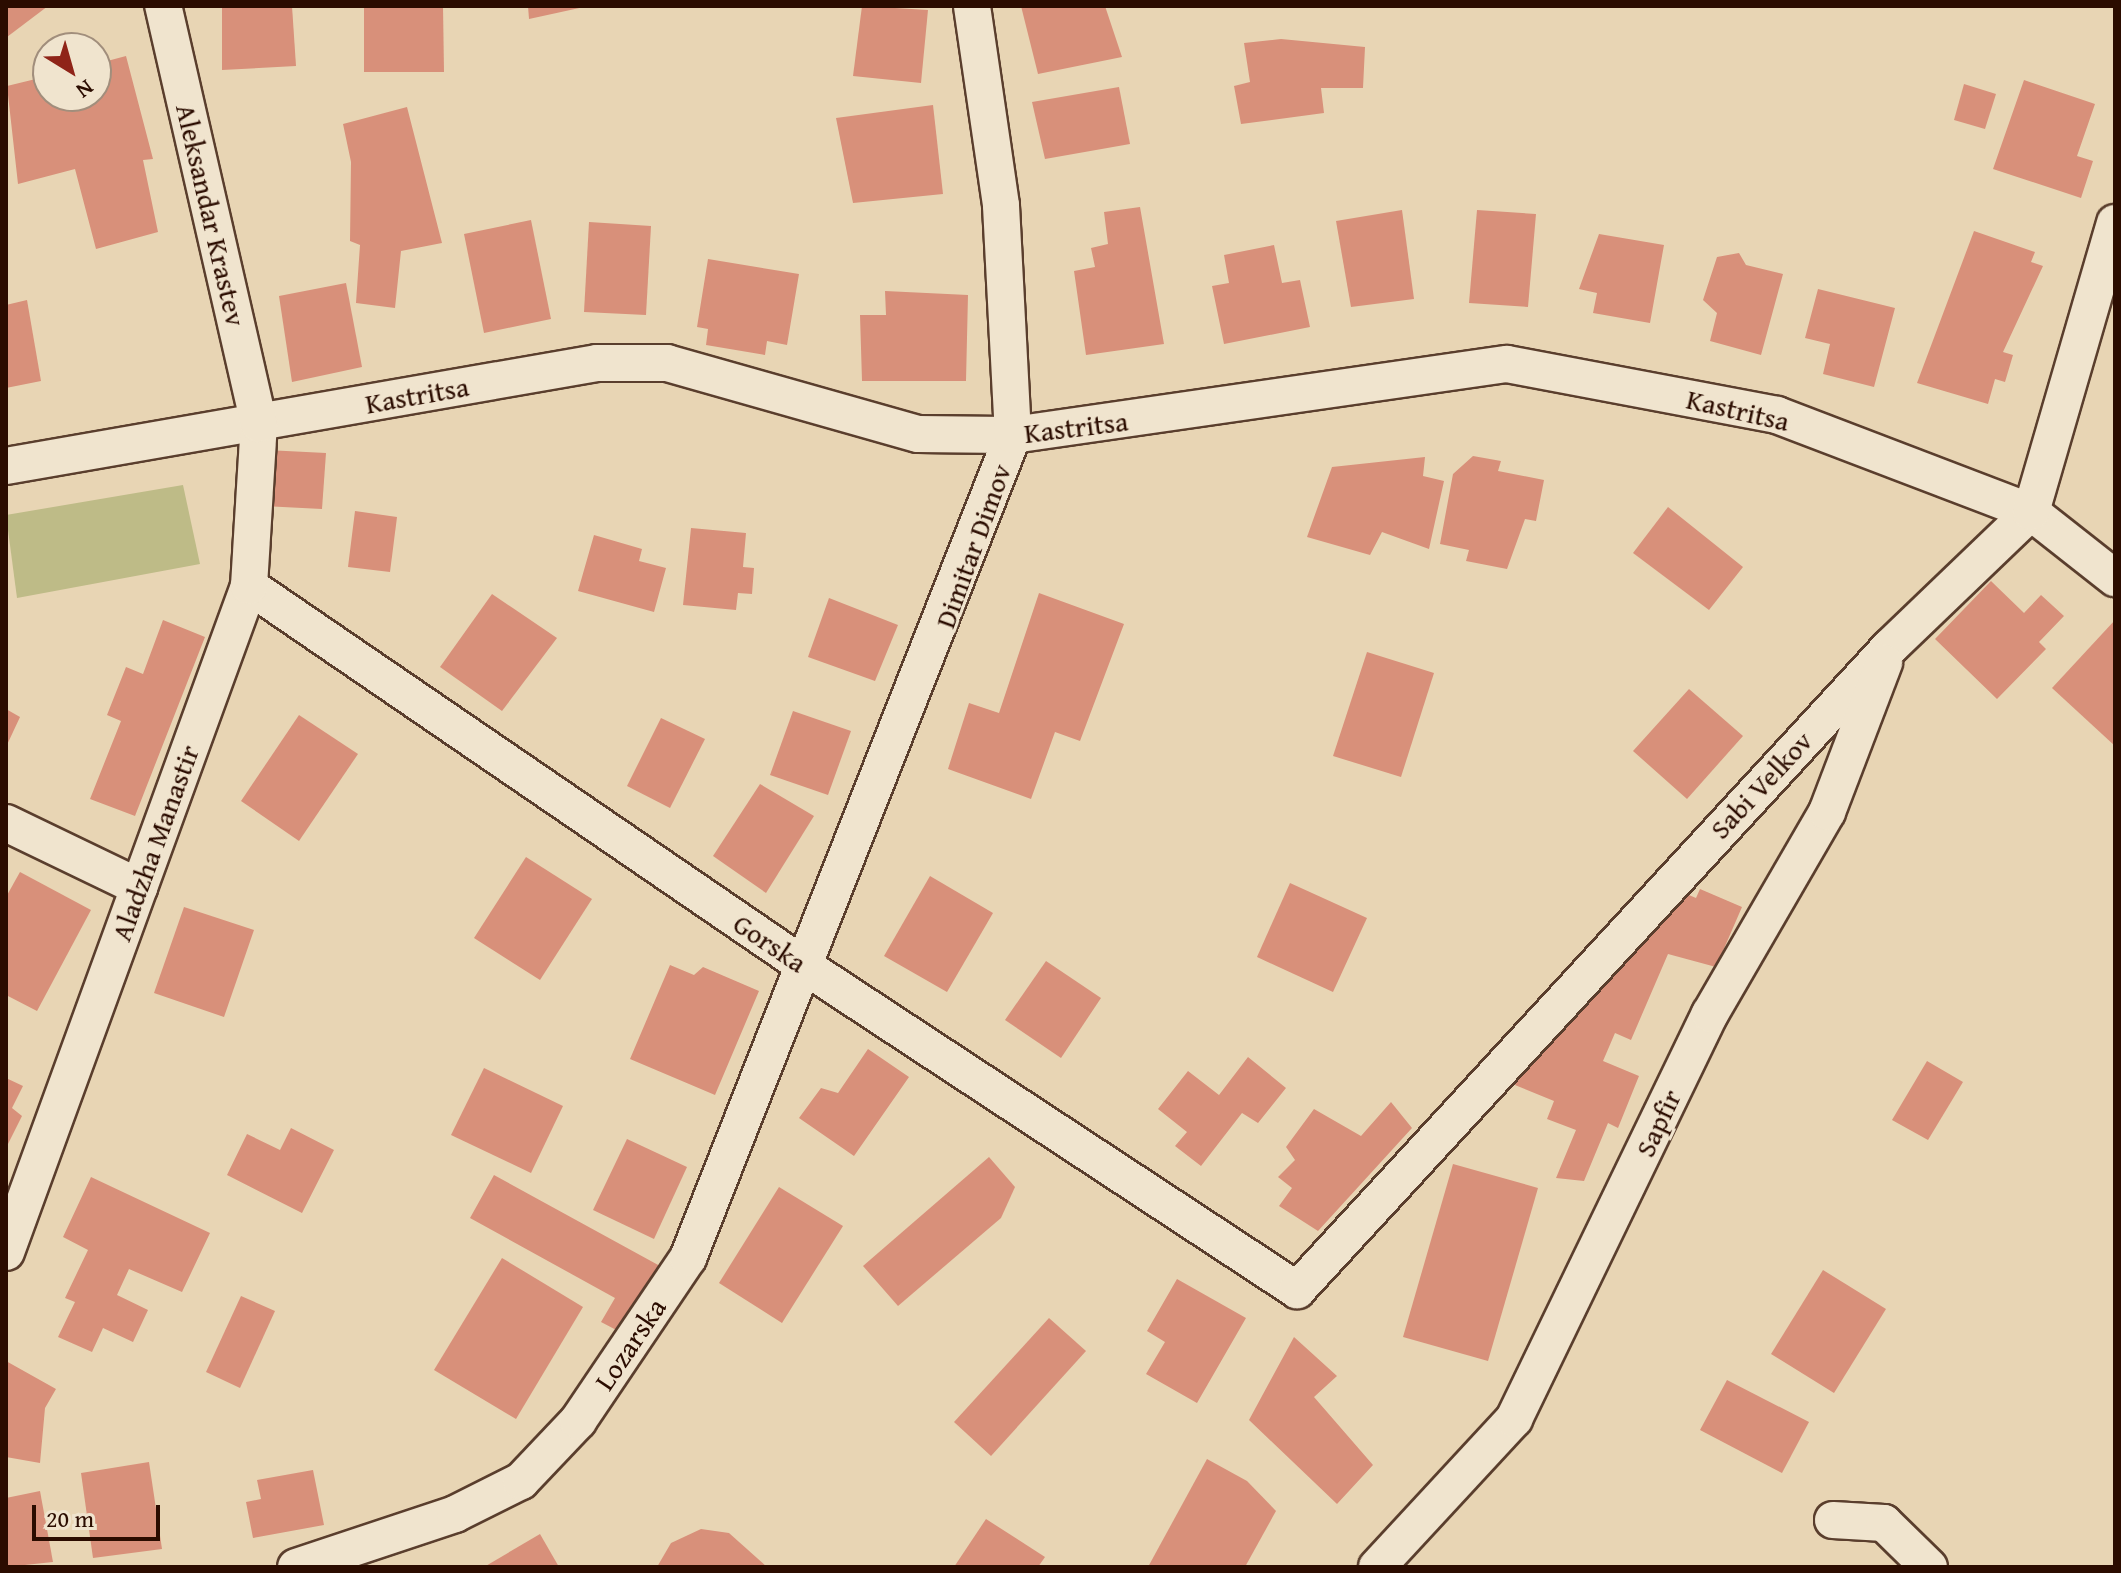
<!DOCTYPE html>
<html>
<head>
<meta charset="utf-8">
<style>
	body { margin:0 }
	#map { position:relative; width:2121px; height:1573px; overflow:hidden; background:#e8d5b4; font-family:"Gentium Book Plus",serif }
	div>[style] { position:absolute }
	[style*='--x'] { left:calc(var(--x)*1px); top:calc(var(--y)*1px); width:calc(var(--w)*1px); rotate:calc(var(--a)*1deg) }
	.green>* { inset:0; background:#bebb87 }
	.building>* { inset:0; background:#d8907a }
	.roads { filter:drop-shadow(2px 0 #5a3e2d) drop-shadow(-2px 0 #5a3e2d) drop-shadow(0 2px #5a3e2d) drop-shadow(0 -2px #5a3e2d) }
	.street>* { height:36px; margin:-18px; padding:0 18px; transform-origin:18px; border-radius:18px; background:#f0e4ce }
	span { translate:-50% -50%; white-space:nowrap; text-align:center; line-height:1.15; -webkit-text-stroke:6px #f0e4ce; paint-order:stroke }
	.street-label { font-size:28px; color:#2b0c00 }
	.frame { position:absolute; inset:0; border:8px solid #2b0c00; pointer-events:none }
	.north { position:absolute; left:32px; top:32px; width:80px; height:80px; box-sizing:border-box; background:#f0e4ce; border:2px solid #a18e7c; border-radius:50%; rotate:143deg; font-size:22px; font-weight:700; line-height:32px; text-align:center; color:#2b0c00 }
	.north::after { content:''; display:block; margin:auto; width:28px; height:36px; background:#8f2418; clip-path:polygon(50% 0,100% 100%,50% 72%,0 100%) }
	.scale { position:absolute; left:32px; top:1505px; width:128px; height:36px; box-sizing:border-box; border:4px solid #2b0c00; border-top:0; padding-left:10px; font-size:24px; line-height:28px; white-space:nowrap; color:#2b0c00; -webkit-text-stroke:6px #f0e4ce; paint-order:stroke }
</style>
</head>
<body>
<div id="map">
	<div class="green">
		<i style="clip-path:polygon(183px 485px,200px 564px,17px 598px,6px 515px)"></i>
	</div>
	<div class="building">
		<i style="clip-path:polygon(6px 6px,48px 6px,7px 37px)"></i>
		<i style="clip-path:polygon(222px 6px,292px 6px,296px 66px,222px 70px)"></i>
		<i style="clip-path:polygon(364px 6px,443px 6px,444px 72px,364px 72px)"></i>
		<i style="clip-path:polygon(528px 6px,584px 6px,584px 7px,529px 19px)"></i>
		<i style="clip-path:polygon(862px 6px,928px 10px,921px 83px,853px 76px)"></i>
		<i style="clip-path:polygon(1021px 6px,1105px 6px,1122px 57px,1038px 74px)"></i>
		<i style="clip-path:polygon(1281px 39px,1365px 47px,1363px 88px,1321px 88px,1324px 113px,1241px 124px,1234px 86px,1250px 82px,1244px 43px)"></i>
		<i style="clip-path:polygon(126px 56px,153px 159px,143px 160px,158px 232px,96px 249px,75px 169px,18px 184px,7px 86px,48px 76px,48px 96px,96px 96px,96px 64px)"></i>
		<i style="clip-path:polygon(2024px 80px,2095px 104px,2077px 156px,2093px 161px,2081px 198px,1993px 169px)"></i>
		<i style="clip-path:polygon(1964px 84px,1996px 94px,1985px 129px,1954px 120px)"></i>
		<i style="clip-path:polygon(1119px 87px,1130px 144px,1045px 159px,1032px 102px)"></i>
		<i style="clip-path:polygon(933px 105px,943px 194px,853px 203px,836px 118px)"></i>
		<i style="clip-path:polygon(407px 107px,442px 243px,401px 251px,395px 308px,356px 303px,360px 245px,350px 241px,351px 162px,343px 124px)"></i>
		<i style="clip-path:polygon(1140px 207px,1164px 344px,1086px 355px,1074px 271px,1095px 267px,1091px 248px,1108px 244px,1104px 212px)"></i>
		<i style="clip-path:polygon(1402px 210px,1414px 299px,1351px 307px,1336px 221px)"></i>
		<i style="clip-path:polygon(1477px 210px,1536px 214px,1528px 307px,1469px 303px)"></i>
		<i style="clip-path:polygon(531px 220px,551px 319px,484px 333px,464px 234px)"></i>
		<i style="clip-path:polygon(589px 222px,651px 226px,646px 315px,584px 312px)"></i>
		<i style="clip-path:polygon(1974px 231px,2035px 252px,2031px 262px,2043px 266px,2003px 352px,2013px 355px,2005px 382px,1995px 379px,1988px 404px,1917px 383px)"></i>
		<i style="clip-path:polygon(1599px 234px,1664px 245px,1650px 323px,1593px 313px,1597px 293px,1579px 289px)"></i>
		<i style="clip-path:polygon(1274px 245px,1282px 283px,1300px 280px,1310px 327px,1224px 344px,1212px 286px,1229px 283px,1224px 255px)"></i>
		<i style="clip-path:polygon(1739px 253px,1746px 265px,1783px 274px,1761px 355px,1710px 341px,1717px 313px,1703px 300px,1717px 257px)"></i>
		<i style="clip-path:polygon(708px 259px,799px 274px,787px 345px,767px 341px,765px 355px,706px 345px,708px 329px,697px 327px)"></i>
		<i style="clip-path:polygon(346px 283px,362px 367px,292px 382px,279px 296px)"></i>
		<i style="clip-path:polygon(1818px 289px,1895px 308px,1874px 387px,1823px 374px,1830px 344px,1805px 338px)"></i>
		<i style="clip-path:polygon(885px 291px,968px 295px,966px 381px,862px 381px,860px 315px,886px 315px)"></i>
		<i style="clip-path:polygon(27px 300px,41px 381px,6px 388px,6px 305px)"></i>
		<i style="clip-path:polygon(266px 450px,326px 453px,322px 509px,263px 506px)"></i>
		<i style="clip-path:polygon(1473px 456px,1501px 461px,1498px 471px,1544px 480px,1536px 521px,1525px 519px,1507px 569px,1466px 561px,1469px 550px,1440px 544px,1453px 474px)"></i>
		<i style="clip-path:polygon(1425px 457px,1423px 476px,1444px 481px,1429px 549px,1382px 532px,1370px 555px,1307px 537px,1332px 467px)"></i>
		<i style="clip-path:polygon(1668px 507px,1743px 567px,1709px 610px,1633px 553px)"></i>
		<i style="clip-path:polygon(355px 511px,397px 517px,390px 572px,348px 567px)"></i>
		<i style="clip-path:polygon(691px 528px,746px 533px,743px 567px,754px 568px,752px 594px,738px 593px,736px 610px,683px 605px)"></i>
		<i style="clip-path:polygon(594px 535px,642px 549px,639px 561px,666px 568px,654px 612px,578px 591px)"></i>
		<i style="clip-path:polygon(1991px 581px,2024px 613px,2041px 595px,2064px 616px,2039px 642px,2046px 649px,1997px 699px,1935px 639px)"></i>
		<i style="clip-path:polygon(1039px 593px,1124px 624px,1080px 741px,1055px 732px,1031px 799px,948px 769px,969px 703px,999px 713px)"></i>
		<i style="clip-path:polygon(492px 594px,557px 638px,502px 711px,440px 667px)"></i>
		<i style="clip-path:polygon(829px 598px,898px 625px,875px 681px,808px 657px)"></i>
		<i style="clip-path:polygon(163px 620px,205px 637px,135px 816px,90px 799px,121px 721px,107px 715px,126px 667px,143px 674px)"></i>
		<i style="clip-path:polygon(2115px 620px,2115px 746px,2052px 688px)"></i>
		<i style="clip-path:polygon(1367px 652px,1434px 673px,1401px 777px,1333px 756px)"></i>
		<i style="clip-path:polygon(1689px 689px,1743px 736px,1687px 799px,1633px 751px)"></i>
		<i style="clip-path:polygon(6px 709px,20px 717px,6px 747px)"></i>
		<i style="clip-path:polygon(793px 711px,851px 731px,828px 795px,770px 775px)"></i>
		<i style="clip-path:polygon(299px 715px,358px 754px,299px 841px,241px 801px)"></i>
		<i style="clip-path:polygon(661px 718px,705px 739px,670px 808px,627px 786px)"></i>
		<i style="clip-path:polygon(760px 784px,814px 816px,766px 893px,713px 856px)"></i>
		<i style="clip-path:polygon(526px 857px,592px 899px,540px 980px,474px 938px)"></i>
		<i style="clip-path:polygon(20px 872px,91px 910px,37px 1011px,6px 995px,6px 897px)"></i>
		<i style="clip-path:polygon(930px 876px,993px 913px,947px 992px,884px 956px)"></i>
		<i style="clip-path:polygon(1290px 883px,1367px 918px,1333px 992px,1257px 957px)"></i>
		<i style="clip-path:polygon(1700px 889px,1742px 907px,1716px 967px,1668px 954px,1631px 1040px,1615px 1033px,1603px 1061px,1639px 1076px,1618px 1128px,1608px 1123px,1584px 1181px,1556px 1178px,1576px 1130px,1547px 1119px,1554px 1101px,1515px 1085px,1524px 1063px,1534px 1064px,1549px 1030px,1597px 979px,1605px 983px,1677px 890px,1696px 898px)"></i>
		<i style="clip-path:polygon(184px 907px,254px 930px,224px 1017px,154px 993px)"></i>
		<i style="clip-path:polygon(1046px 961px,1101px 998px,1061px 1058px,1005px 1020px)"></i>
		<i style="clip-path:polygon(670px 965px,694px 975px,703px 967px,759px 991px,715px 1095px,630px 1059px)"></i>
		<i style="clip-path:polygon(868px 1049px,909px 1077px,854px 1156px,799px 1118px,821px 1088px,838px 1093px)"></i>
		<i style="clip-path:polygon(1248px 1057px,1286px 1088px,1258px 1123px,1242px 1113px,1201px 1166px,1175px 1146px,1187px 1132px,1158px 1109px,1188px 1071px,1219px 1095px)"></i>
		<i style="clip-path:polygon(1927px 1061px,1963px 1082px,1928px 1140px,1892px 1120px)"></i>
		<i style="clip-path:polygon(484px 1068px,563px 1106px,531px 1173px,451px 1135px)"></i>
		<i style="clip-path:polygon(6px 1078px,23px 1086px,12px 1108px,22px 1116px,6px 1148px)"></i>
		<i style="clip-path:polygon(1391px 1102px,1412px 1128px,1318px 1231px,1279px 1206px,1292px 1188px,1278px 1177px,1295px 1160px,1286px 1147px,1314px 1109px,1361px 1136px)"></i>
		<i style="clip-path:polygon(291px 1128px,334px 1150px,302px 1213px,227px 1175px,247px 1134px,280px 1150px)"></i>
		<i style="clip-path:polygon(627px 1139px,687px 1167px,654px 1239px,593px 1210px)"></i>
		<i style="clip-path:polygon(989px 1157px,1015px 1187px,1001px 1218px,898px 1306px,863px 1266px)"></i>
		<i style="clip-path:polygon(1453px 1164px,1538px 1188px,1488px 1361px,1403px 1337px)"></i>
		<i style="clip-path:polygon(494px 1175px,660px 1266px,622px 1333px,601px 1322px,615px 1298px,470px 1218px)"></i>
		<i style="clip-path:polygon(91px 1177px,210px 1233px,182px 1292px,129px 1269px,117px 1295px,148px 1310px,133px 1342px,103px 1328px,92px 1352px,58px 1337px,75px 1302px,65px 1298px,88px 1250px,63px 1237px)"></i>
		<i style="clip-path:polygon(779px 1187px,843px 1226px,782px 1323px,719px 1283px)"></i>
		<i style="clip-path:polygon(502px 1258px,583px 1307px,516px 1419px,434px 1370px)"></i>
		<i style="clip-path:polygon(1823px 1270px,1886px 1309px,1834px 1393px,1771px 1354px)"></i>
		<i style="clip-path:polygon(1177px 1279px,1246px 1318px,1197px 1403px,1146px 1374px,1165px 1342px,1147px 1331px)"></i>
		<i style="clip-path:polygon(241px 1296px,275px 1311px,240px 1388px,206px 1372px)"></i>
		<i style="clip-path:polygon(1049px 1318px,1086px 1351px,991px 1456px,954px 1422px)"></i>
		<i style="clip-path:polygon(1294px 1337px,1337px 1376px,1314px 1397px,1373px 1465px,1337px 1504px,1249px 1420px)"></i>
		<i style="clip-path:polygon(6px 1361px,56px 1389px,45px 1408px,40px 1463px,6px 1457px)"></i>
		<i style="clip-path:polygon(1727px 1380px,1809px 1422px,1782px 1473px,1700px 1430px)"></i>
		<i style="clip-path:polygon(1207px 1459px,1247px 1481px,1276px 1511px,1245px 1567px,1148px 1567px)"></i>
		<i style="clip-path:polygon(149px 1462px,162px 1549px,93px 1558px,81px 1473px)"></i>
		<i style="clip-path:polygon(313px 1470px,324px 1525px,253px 1538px,246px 1502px,261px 1499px,257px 1480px)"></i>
		<i style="clip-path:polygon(40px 1491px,53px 1562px,6px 1567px,6px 1498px)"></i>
		<i style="clip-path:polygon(986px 1519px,1045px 1557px,1038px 1567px,954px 1567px)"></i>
		<i style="clip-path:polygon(701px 1529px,729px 1533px,767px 1567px,657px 1567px,671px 1543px)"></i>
		<i style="clip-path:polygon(540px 1534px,559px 1567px,484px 1567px)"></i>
	</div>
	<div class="roads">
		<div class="street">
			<i style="--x:6;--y:466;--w:600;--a:-9.89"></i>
			<i style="--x:597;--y:363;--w:70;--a:0"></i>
			<i style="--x:667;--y:363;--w:261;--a:15.8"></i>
			<i style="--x:918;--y:434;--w:95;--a:0.6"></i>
			<i style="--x:1013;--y:435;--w:499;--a:-8.2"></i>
			<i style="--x:1507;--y:364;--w:275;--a:10.7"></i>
			<i style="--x:1777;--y:415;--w:272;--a:20.9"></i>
			<i style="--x:2031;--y:512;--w:107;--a:38.2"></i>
			<i style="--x:249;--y:586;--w:675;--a:34.37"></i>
			<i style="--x:806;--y:967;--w:588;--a:33.34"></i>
			<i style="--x:1297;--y:1290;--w:875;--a:-47.32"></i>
			<i style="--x:1890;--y:647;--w:195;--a:-43.8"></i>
			<i style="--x:2031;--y:512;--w:301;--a:-73.8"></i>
			<i style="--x:6;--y:823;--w:148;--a:25.7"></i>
			<i style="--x:6;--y:1252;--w:709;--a:-69.95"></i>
			<i style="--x:249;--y:586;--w:162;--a:-86.5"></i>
			<i style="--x:259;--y:424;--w:429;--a:-102.9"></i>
			<i style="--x:1833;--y:1520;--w:51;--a:3.4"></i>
			<i style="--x:1884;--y:1523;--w:63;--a:44.4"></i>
			<i style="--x:296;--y:1567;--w:168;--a:-18.4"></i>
			<i style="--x:455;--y:1514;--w:74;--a:-26.6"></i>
			<i style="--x:521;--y:1481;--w:83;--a:-46.5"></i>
			<i style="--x:578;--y:1421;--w:197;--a:-56"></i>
			<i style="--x:688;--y:1258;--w:885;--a:-68.45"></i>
			<i style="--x:1013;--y:435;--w:230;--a:-93"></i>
			<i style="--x:1001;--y:205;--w:201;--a:-98.3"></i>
			<i style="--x:1377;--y:1567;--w:202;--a:-47.2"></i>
			<i style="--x:1514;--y:1419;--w:450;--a:-64.2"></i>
			<i style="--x:1710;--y:1014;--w:233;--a:-59.9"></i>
			<i style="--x:1827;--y:812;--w:160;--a:-69.1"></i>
		</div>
	</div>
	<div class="street-label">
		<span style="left:211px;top:215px;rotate:77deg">Aleksandar Krastev</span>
		<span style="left:417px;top:395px;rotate:-10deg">Kastritsa</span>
		<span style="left:1738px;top:410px;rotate:13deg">Kastritsa</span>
		<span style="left:1076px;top:427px;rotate:-7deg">Kastritsa</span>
		<span style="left:973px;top:546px;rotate:-70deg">Dimitar Dimov</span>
		<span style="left:1761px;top:785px;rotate:-47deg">Sabi Velkov</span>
		<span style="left:155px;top:843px;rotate:-70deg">Aladzha Manastir</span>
		<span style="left:770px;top:943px;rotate:34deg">Gorska</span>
		<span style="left:1658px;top:1123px;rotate:-65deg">Sapfir</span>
		<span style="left:630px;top:1344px;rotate:-56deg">Lozarska</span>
	</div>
	<div class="frame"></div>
	<div class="north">N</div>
	<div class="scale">20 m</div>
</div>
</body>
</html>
